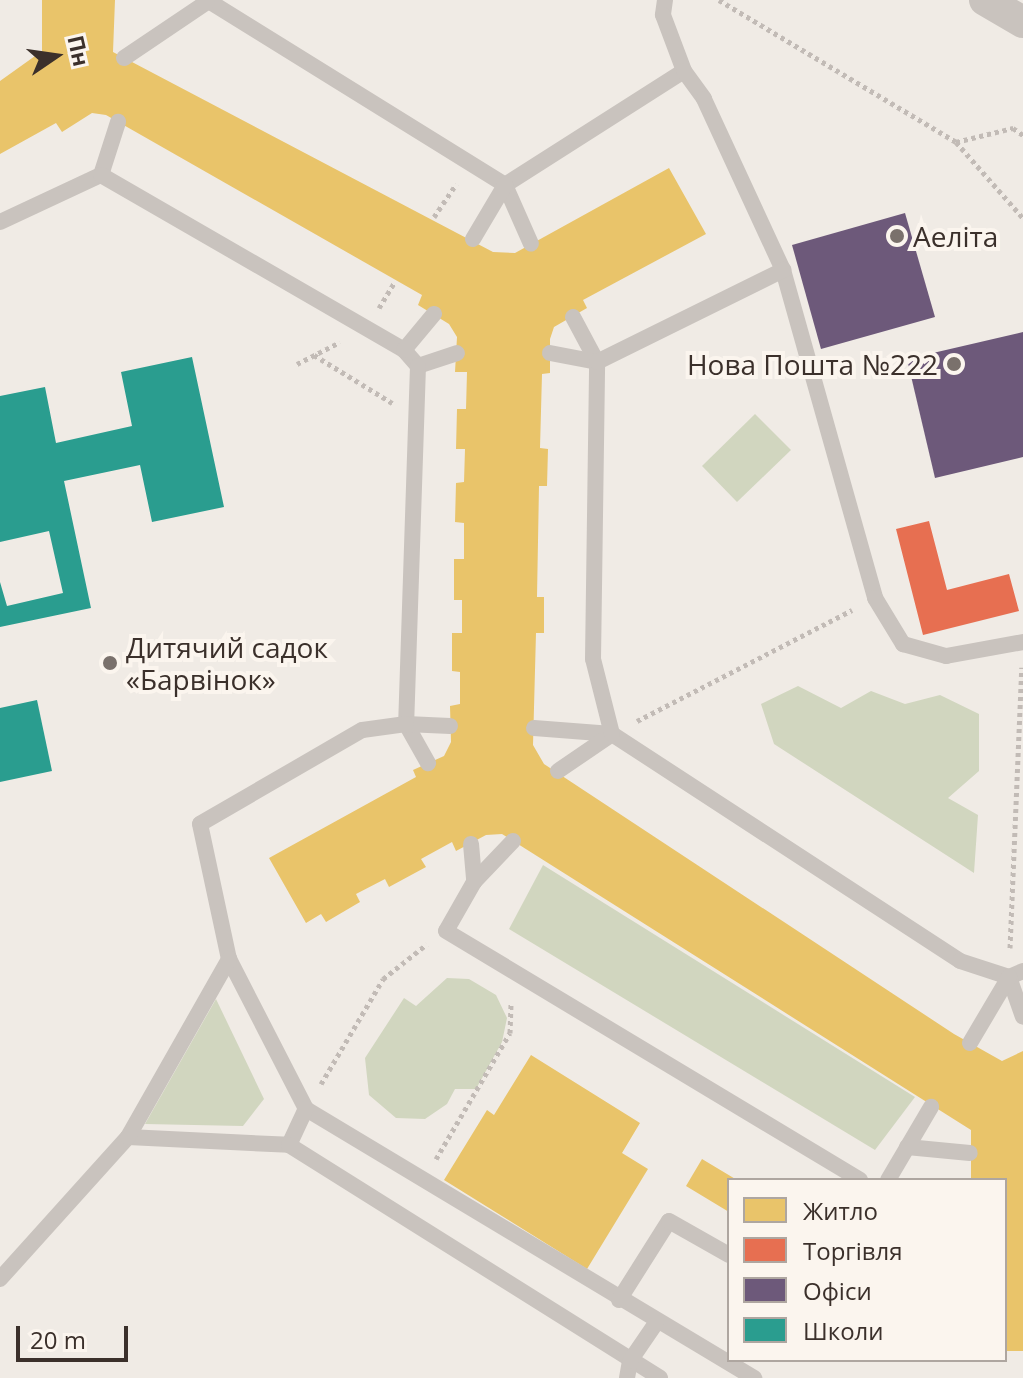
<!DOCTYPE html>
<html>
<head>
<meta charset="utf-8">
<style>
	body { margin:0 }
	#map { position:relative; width:1023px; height:1378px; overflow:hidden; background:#f0ebe5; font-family:"Open Sans",sans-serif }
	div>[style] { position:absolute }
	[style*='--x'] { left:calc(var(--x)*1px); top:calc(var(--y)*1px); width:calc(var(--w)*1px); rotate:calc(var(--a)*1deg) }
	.green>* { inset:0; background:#d1d6bf }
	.homes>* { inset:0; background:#e9c46a }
	.shops>* { inset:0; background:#e76f51 }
	.offices>* { inset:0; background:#6d597a }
	.schools>* { inset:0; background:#2a9d8f }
	.path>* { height:5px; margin-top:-2.5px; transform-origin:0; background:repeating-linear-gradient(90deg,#c2bbb6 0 4px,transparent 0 8px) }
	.service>* { height:16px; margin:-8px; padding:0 8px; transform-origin:8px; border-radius:8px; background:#c9c3be }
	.minor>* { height:32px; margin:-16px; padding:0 16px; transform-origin:16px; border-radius:16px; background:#c9c3be }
	.dots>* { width:22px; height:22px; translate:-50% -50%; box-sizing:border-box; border:4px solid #fbf5ee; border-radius:50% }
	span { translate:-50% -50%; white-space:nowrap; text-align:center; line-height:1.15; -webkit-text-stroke:8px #fbf5ee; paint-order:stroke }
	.poi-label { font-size:28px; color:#3b302b }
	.left { translate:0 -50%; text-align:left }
	.right { translate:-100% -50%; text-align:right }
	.legend { position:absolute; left:727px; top:1178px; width:280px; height:184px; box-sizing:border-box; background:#fbf5ee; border:2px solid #aea6a0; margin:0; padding:10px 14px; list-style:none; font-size:24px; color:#3b302b }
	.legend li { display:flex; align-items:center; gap:16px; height:40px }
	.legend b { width:40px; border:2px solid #aea6a0 }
	.north { position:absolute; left:16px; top:16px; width:80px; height:80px; -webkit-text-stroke:6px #fbf5ee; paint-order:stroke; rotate:77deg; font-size:22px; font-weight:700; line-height:32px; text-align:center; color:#3b302b }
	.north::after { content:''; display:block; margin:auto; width:28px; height:36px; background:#3b302b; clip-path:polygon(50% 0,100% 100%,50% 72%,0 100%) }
	.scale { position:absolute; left:16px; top:1326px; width:112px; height:36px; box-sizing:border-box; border:4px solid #3b302b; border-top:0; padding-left:10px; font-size:24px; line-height:28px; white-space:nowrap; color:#3b302b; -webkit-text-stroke:6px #fbf5ee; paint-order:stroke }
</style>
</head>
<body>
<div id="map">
	<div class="green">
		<i style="clip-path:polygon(755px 414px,791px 450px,737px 502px,702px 466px)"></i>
		<i style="clip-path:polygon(798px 686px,841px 708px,871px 691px,905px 704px,940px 695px,979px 714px,979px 771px,948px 798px,978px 815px,974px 873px,774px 744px,761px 704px)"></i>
		<i style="clip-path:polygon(543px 865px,915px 1097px,875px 1150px,509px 929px)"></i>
		<i style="clip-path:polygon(447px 978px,469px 979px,496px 995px,507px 1018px,502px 1042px,476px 1089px,455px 1089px,447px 1104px,425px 1119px,396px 1118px,369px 1095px,365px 1058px,404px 998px,416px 1006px)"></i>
		<i style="clip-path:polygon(216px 999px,264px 1099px,243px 1126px,145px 1124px)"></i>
	</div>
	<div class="homes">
		<i style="clip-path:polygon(42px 0,115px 0,113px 52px,493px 252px,515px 253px,669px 168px,706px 234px,583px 300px,587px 308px,554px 327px,550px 339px,550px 373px,542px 374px,540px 448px,548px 449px,547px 486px,539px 486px,537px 597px,544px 597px,544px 633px,536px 633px,533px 745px,544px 764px,954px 1034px,1002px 1061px,1023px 1051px,1023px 1351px,1005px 1351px,1005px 1180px,971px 1180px,971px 1130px,502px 834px,486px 835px,456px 851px,452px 842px,421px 859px,426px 867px,389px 887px,385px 879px,356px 894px,360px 902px,326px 922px,321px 914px,306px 923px,269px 858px,416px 777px,413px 770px,444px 756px,451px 742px,450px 706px,460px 704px,460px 672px,452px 671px,452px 633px,462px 633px,462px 600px,454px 600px,454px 559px,464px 559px,464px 523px,455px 522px,456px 483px,464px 482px,465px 449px,456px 449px,457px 409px,466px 409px,467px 372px,455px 372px,457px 337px,449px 324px,418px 305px,422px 295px,106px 115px,92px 113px,62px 132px,56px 123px,0 154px,0 81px,42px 51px)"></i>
		<i style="clip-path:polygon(531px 1055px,640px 1123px,622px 1153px,648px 1169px,587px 1269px,444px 1180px,487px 1110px,494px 1115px)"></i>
		<i style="clip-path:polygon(702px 1159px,737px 1180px,729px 1180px,729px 1212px,686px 1186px)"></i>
	</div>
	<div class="shops">
		<i style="clip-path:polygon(929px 521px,947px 590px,1009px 574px,1019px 611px,923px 635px,896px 529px)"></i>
	</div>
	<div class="offices">
		<i style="clip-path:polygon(905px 213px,935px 317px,821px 349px,792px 245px)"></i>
		<i style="clip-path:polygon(1023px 332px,1023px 457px,935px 478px,907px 359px)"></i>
	</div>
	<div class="schools">
		<i style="clip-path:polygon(192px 357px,224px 507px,152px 522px,140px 465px,64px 481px,91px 608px,0 627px,0 582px,7px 606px,63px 593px,49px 531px,0 542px,0 396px,45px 387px,56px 443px,132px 426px,121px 372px)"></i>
		<i style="clip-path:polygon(37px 700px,52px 771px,0 782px,0 708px)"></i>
	</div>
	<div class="path">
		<i style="--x:719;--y:0;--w:276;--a:30.9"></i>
		<i style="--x:956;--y:142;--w:59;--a:-13.8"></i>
		<i style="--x:1013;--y:128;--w:12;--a:35"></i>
		<i style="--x:956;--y:142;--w:101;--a:48.6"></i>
		<i style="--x:434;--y:217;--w:40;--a:-56"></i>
		<i style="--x:379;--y:308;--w:31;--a:-59"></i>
		<i style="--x:314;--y:355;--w:92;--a:31.6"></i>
		<i style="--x:297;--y:364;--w:48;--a:-27.1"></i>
		<i style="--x:637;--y:721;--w:242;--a:-27.3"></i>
		<i style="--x:1010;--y:948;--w:281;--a:-87.6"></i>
		<i style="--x:321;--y:1084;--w:122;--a:-59.4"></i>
		<i style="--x:383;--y:979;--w:56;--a:-38.5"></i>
		<i style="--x:436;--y:1159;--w:146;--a:-59.6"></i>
		<i style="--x:510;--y:1033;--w:31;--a:-88"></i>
	</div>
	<div class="service">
		<i style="--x:207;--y:0;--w:351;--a:31.8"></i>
		<i style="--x:505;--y:185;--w:212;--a:-32.5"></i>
		<i style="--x:665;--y:0;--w:15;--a:98"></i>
		<i style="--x:663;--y:15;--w:60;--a:69.4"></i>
		<i style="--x:684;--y:71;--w:34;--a:54"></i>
		<i style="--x:704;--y:99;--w:188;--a:65.2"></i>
		<i style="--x:783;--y:270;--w:341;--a:74.3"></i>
		<i style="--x:875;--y:598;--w:54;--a:58.7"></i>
		<i style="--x:903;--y:644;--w:45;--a:15.6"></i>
		<i style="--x:946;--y:656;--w:78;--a:-10.3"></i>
		<i style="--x:124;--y:58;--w:100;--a:-34"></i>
		<i style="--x:101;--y:175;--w:56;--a:-72.2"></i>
		<i style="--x:505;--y:185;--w:64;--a:66.2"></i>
		<i style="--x:0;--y:222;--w:111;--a:-25"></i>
		<i style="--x:101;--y:175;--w:350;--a:30"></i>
		<i style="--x:404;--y:350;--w:21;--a:49"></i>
		<i style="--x:418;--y:366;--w:41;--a:-18.4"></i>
		<i style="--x:473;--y:239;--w:63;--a:-59.3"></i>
		<i style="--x:573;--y:317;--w:51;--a:61.9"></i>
		<i style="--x:404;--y:350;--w:47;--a:-50.2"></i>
		<i style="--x:550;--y:353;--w:48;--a:10.8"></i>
		<i style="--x:418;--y:366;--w:358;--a:91.9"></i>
		<i style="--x:406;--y:724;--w:45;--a:60.6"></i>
		<i style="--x:450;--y:726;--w:44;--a:-177.4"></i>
		<i style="--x:406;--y:724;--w:44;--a:172.2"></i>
		<i style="--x:362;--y:730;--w:187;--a:149.9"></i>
		<i style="--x:200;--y:824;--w:138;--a:77.9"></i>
		<i style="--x:229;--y:959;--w:169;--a:62.8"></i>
		<i style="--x:306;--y:1109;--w:523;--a:30.98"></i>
		<i style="--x:534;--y:728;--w:78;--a:4.4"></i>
		<i style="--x:612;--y:734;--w:415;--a:33.1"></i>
		<i style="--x:960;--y:961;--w:52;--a:18.1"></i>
		<i style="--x:1009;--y:977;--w:15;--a:-23"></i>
		<i style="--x:558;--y:771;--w:65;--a:-34.4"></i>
		<i style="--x:612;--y:734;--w:77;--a:-104.2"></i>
		<i style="--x:593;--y:659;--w:297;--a:-89.2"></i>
		<i style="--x:597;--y:362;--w:208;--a:-26.3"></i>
		<i style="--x:513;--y:841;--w:57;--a:133.6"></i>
		<i style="--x:474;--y:882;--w:56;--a:119.7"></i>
		<i style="--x:446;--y:931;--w:483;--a:31"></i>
		<i style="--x:471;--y:844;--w:38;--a:85"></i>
		<i style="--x:1009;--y:977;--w:42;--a:70.7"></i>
		<i style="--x:970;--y:1043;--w:77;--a:-59.4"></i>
		<i style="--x:128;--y:1137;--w:161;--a:2.8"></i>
		<i style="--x:289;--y:1145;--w:40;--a:-65"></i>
		<i style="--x:289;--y:1145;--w:438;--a:32.1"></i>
		<i style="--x:907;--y:1147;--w:63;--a:5.4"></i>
		<i style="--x:888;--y:1180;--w:85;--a:-59.5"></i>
		<i style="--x:0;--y:1279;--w:191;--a:-48"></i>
		<i style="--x:128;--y:1137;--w:205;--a:-60.4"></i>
		<i style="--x:619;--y:1300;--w:93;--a:-57.7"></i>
		<i style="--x:669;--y:1221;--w:69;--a:29.5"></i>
		<i style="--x:627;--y:1378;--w:17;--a:-80"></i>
		<i style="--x:630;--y:1361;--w:46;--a:-55.6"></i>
	</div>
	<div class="minor">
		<i style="--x:985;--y:0;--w:44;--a:30.1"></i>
	</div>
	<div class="dots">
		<i style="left:897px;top:236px;background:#7a716c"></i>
		<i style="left:954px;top:364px;background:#7a716c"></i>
		<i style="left:110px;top:663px;background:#7a716c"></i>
	</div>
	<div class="poi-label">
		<span class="left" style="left:913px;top:236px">Аеліта</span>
		<span class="right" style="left:938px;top:364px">Нова Пошта №222</span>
		<span class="left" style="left:126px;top:663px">Дитячий садок<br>«Барвінок»</span>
	</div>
	<ul class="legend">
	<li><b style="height:22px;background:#e9c46a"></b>Житло</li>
	<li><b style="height:22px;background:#e76f51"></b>Торгівля</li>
	<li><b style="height:22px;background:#6d597a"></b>Офіси</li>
	<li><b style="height:22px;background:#2a9d8f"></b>Школи</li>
	</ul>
	<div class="north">Пн</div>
	<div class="scale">20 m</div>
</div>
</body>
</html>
